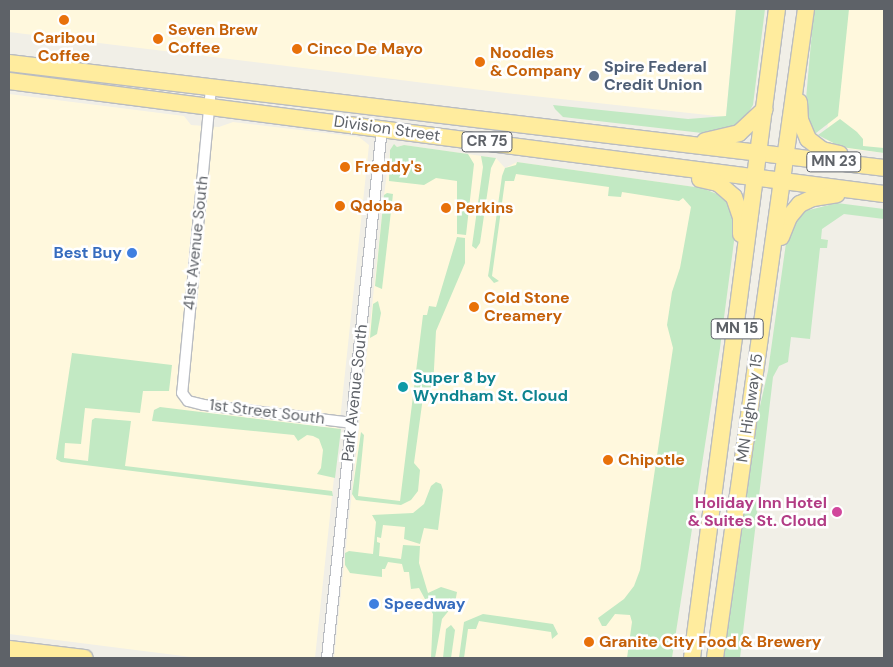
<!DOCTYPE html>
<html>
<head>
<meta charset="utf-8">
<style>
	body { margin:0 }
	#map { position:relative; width:893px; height:667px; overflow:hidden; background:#f1efe7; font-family:"DM Sans",sans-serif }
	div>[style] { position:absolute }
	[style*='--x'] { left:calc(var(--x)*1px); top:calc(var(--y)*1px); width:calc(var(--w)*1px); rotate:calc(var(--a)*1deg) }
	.commercial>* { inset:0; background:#fff8dd }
	.green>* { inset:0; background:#c2e9c3 }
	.roads { filter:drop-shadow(1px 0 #b9bcc1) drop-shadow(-1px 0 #b9bcc1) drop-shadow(0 1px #b9bcc1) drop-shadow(0 -1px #b9bcc1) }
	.minor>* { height:10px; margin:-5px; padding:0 5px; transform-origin:5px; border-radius:5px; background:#fff }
	.trunk>* { height:16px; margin:-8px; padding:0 8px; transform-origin:8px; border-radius:8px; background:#ffec9e }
	.dots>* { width:14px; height:14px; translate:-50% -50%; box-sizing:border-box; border:2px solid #fff; border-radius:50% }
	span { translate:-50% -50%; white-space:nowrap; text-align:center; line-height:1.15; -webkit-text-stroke:5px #fff; paint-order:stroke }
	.shield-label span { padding:1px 4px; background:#fff; border:1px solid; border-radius:4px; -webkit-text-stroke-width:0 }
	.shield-label { font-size:15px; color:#5e6268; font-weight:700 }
	.food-label { font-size:16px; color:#c56008; font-weight:700 }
	.left { translate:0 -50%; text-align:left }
	.service-label { font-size:16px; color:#4e5e75; font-weight:700 }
	.street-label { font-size:16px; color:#5e6268 }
	.shop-label { font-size:16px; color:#366cbe; font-weight:700 }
	.right { translate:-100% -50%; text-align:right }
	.culture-label { font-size:16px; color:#0d838f; font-weight:700 }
	.hotel-label { font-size:16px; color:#b23c85; font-weight:700 }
	.frame { position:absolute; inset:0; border:10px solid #5e6268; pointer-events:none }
</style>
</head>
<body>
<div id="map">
	<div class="commercial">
		<i style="clip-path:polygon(9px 9px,736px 9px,726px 117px,506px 93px,9px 32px)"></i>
		<i style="clip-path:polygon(841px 9px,884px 9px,884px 153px,848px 149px,826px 141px)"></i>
		<i style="clip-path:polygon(9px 94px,184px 116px,191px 125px,219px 127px,233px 122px,359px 137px,369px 145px,315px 658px,199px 658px,9px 634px)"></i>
		<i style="clip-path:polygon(394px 144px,397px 147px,404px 145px,496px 158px,505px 168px,517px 162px,702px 188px,717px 194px,729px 205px,733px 245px,672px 658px,334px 658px,384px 195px,390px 150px)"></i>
	</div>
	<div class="green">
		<i style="clip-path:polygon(736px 9px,765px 9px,753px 105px,742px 123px,725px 131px,702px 133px,563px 117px,555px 109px,553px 105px,688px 119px,726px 116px)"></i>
		<i style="clip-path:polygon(814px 9px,849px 9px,838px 116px,816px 133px,812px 132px,805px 110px)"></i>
		<i style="clip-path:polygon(840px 119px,857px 132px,863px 139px,863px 146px,884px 148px,884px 153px,841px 147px,818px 135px)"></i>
		<i style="clip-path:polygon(394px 144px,397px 147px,404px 145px,468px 154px,474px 164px,466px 235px,457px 234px,457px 181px,436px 178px,424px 185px,389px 181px,390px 150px)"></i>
		<i style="clip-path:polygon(481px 156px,496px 158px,491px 168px,480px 243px,476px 249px,472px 246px,483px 167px)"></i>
		<i style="clip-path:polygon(517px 162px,702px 188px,717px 194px,733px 208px,735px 234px,720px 348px,672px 658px,627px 658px,632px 622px,630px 615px,615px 614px,606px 626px,602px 626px,598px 618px,624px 599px,634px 586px,640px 570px,673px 348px,667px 325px,672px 292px,680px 268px,691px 207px,683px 198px,679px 201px,622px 192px,621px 197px,608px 196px,609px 187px,516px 174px,514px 181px,505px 181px,492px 276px,499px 281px,494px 283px,488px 276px,489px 270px,502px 176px,505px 168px,516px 165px)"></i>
		<i style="clip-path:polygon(387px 193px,393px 194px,382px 289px,375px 286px,384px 195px)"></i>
		<i style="clip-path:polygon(837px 203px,884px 209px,884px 219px,844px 214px,822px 229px,821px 239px,828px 240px,827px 248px,820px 248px,810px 339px,791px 337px,788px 362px,779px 366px,773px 377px,740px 658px,724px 658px,729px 592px,750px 450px,768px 371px,787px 236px,803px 208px,805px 211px)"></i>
		<i style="clip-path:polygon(457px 237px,465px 238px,465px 263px,436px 331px,433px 388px,424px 390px,414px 463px,420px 470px,418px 491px,411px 500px,401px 505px,356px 500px,352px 494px,361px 432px,364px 435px,358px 496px,400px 501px,423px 315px,427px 315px,429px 306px,436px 307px)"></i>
		<i style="clip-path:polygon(378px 301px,381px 313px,377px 334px,370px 338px,373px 304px)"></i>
		<i style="clip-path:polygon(72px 353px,172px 365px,169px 391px,143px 391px,140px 413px,85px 408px,81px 444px,65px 443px,64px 458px,88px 461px,92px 420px,95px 418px,131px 421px,125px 466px,332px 491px,333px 496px,61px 462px,56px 459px)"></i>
		<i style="clip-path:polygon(160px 407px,341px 429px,335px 478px,317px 474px,321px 468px,323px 450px,319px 439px,313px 436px,307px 435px,298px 441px,294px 435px,152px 421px,154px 410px)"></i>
		<i style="clip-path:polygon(436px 482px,441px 484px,443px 490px,438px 530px,424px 528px,420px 544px,404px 539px,405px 527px,383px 525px,381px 538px,377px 537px,377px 542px,380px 543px,379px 556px,401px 559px,403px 545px,420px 546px,419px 563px,428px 593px,441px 587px,457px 592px,455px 603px,442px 619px,435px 658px,431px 658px,433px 614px,419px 588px,411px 589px,409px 572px,404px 572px,402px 564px,388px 562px,385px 569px,382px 569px,382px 577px,350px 573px,345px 565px,345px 553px,349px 551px,373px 554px,376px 522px,372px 515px,413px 513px,424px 504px,431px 486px)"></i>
		<i style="clip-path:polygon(483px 614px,553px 624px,558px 634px,552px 639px,551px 632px,479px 621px,476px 629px,468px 629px,464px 658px,459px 658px,464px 622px)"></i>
		<i style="clip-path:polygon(451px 625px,455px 630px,451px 658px,443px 658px,446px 629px)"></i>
	</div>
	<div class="roads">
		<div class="minor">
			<i style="--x:211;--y:88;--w:306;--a:95.4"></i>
			<i style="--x:182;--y:393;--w:10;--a:53"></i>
			<i style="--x:188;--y:401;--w:16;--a:14"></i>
			<i style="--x:204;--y:405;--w:149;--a:6.9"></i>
			<i style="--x:327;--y:658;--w:533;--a:-84.08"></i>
		</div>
		<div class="trunk">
			<i style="--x:9;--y:63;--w:881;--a:6.84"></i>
			<i style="--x:9;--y:81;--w:882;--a:7.36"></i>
			<i style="--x:799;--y:102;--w:18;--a:87"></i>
			<i style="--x:800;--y:120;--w:21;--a:67"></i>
			<i style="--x:808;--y:139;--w:18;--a:38"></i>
			<i style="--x:822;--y:150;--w:18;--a:13"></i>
			<i style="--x:705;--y:141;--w:35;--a:-13"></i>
			<i style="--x:739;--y:133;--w:35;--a:-43"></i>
			<i style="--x:700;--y:179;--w:18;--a:13"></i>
			<i style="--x:718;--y:183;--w:21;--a:41"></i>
			<i style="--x:734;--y:197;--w:21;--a:71"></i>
			<i style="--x:741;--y:217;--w:17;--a:90"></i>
			<i style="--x:781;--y:237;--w:22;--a:-68"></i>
			<i style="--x:789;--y:217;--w:17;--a:-50"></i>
			<i style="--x:800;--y:204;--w:14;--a:-25"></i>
			<i style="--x:813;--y:198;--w:24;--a:-9"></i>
			<i style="--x:9;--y:649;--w:76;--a:6.8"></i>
			<i style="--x:692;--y:658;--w:655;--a:-82.54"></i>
			<i style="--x:715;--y:658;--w:655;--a:-82.02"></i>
		</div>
	</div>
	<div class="dots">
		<i style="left:64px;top:20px;background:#e8710a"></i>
		<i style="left:158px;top:39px;background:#e8710a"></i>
		<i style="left:297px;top:49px;background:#e8710a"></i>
		<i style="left:480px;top:62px;background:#e8710a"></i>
		<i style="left:594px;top:76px;background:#5c6f8a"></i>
		<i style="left:345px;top:167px;background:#e8710a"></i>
		<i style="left:340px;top:206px;background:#e8710a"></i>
		<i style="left:446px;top:208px;background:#e8710a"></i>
		<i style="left:132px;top:253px;background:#3f7fe0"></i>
		<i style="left:474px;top:307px;background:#e8710a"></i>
		<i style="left:403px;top:387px;background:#0f9aa8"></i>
		<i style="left:608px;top:460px;background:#e8710a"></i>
		<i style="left:837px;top:512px;background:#d1479c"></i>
		<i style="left:374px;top:604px;background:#3f7fe0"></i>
		<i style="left:589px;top:642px;background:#e8710a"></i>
	</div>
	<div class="shield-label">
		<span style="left:487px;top:142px">CR 75</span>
		<span style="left:834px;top:162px">MN 23</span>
		<span style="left:737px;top:329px">MN 15</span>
	</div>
	<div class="food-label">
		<span class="left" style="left:168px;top:39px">Seven Brew<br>Coffee</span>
		<span style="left:64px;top:47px">Caribou<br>Coffee</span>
		<span class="left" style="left:307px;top:49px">Cinco De Mayo</span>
		<span class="left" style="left:490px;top:62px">Noodles<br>&amp; Company</span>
		<span class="left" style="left:355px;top:167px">Freddy's</span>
		<span class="left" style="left:350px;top:206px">Qdoba</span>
		<span class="left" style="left:456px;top:208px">Perkins</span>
		<span class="left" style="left:484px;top:307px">Cold Stone<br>Creamery</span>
		<span class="left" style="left:618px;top:460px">Chipotle</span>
		<span class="left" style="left:599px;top:642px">Granite City Food &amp; Brewery</span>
	</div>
	<div class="service-label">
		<span class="left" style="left:604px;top:76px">Spire Federal<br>Credit Union</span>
	</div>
	<div class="street-label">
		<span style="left:387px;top:129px;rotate:8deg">Division Street</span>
		<span style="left:196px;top:243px;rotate:-84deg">41st Avenue South</span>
		<span style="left:355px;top:393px;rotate:-84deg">Park Avenue South</span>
		<span style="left:750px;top:408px;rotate:-82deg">MN Highway 15</span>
		<span style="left:267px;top:412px;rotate:7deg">1st Street South</span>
	</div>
	<div class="shop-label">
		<span class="right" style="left:122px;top:253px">Best Buy</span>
		<span class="left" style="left:384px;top:604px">Speedway</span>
	</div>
	<div class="culture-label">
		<span class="left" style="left:413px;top:387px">Super 8 by<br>Wyndham St. Cloud</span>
	</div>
	<div class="hotel-label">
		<span class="right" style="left:827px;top:512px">Holiday Inn Hotel<br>&amp; Suites St. Cloud</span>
	</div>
	<div class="frame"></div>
</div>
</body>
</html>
